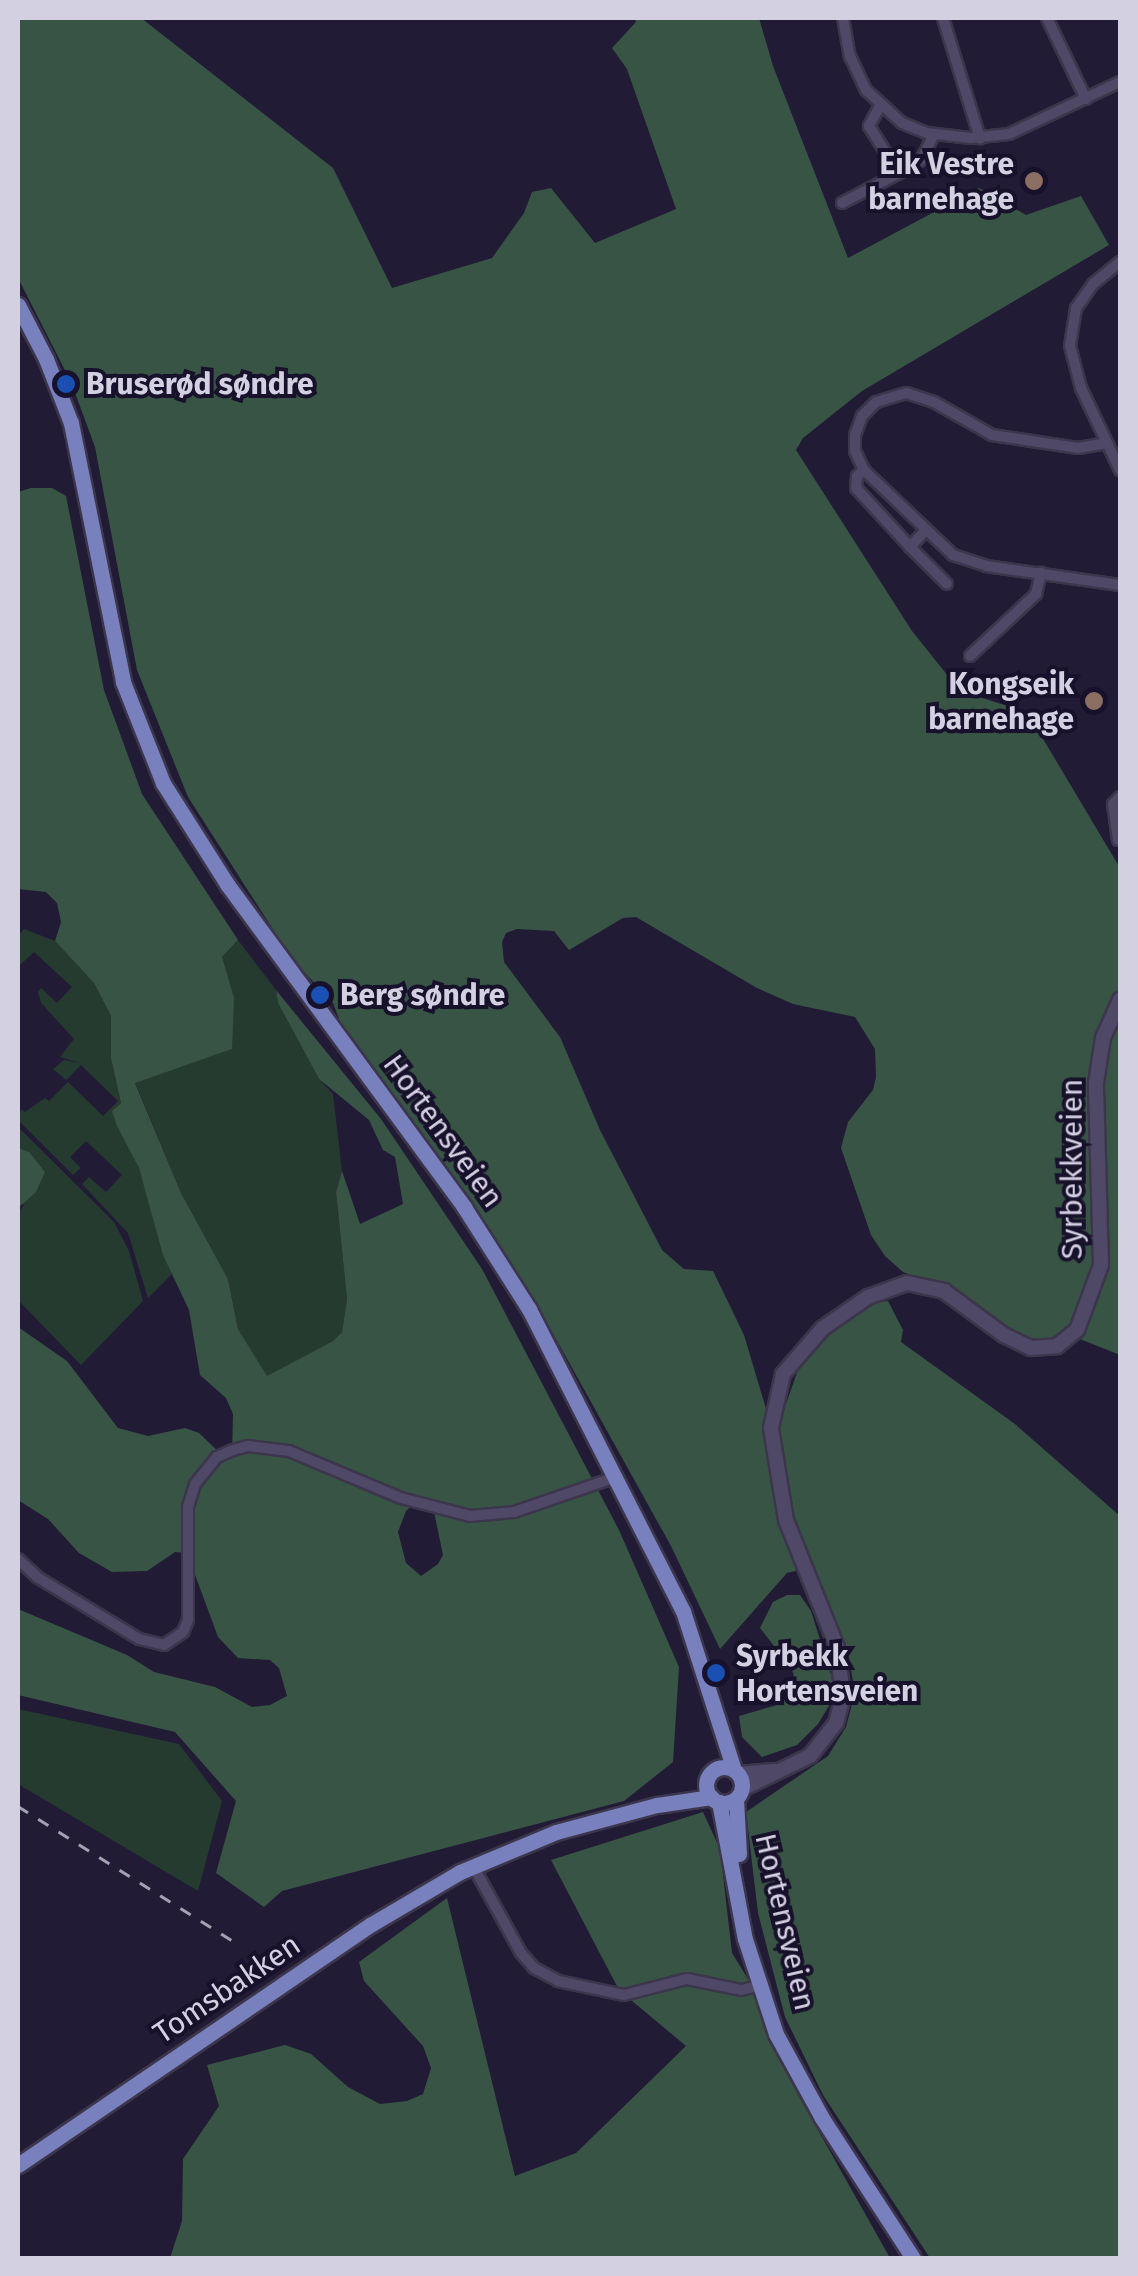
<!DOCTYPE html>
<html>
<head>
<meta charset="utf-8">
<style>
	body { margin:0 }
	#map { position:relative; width:1138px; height:2276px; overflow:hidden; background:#221b35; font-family:"Fira Sans",sans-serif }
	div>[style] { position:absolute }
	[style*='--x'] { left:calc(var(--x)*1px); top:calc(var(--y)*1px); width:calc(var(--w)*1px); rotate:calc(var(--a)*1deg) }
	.green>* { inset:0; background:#253b30 }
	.forest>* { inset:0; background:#385445 }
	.roads { filter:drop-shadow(2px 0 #3c364c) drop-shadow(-2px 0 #3c364c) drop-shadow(0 2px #3c364c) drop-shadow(0 -2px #3c364c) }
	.street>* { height:10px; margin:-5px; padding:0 5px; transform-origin:5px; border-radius:5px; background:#4f4866 }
	.secondary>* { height:14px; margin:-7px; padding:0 7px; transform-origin:7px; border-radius:7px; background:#4f4866 }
	.primary>* { height:15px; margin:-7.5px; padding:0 7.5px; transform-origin:7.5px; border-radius:7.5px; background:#7880bd }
	.primary>.ring { margin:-7.5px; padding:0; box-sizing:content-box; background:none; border:15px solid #7880bd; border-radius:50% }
	.rail>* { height:2.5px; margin-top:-1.25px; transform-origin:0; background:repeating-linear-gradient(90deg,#a5a1b5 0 12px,transparent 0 24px) }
	.dots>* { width:28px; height:28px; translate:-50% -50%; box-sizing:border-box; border:5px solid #18112b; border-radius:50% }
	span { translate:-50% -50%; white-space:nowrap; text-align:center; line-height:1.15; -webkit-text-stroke:8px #18112b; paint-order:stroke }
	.poi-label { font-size:30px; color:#d3d0e2; font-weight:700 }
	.right { translate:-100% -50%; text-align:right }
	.left { translate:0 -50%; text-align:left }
	.street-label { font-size:30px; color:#d3d0e2 }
	.frame { position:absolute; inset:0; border:20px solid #d3d0e2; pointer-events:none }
</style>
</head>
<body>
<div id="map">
	<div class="green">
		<i style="clip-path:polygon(24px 929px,55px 941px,94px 983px,111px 1016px,111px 1059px,121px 1103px,113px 1112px,139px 1168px,172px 1274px,148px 1298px,128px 1233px,82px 1184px,89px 1177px,106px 1192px,122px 1175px,86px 1141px,70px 1157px,81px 1168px,73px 1175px,18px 1120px,21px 1109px,25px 1112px,45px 1098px,49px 1101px,68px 1082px,103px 1116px,118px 1101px,81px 1065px,66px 1080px,53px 1069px,64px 1060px,80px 1063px,60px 1057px,74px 1039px,41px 1003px,38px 992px,41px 988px,57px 1003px,72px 987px,34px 952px,18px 967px,18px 936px)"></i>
		<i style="clip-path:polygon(238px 940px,276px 990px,278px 1003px,319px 1079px,333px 1094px,342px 1171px,336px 1192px,347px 1299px,342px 1332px,333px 1341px,266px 1377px,238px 1329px,228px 1279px,181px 1193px,135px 1082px,232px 1049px,222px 957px)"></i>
		<i style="clip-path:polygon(18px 1127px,114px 1222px,129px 1251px,143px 1301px,81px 1365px,18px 1300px,18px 1213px,24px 1205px,18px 1199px)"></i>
		<i style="clip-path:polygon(18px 1709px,179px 1744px,222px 1801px,198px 1891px,18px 1784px)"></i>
	</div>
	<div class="forest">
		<i style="clip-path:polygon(18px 18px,141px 18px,333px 168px,392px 288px,492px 258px,524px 213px,532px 192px,551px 188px,595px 243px,676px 209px,627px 69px,612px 48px,636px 22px,634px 18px,759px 18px,773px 66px,848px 258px,979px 188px,1026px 215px,1081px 196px,1109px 245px,862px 391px,803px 438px,796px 450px,912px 631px,960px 691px,1027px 712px,1120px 868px,1120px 1355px,1065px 1333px,1051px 1339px,1021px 1338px,958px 1293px,903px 1272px,885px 1256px,871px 1235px,841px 1148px,848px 1122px,873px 1090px,876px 1077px,875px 1049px,855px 1017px,793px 1004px,757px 988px,636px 917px,623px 918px,569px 950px,554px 931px,517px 929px,506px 933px,502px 942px,504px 962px,560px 1037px,600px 1130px,662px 1250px,684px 1269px,713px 1271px,744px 1335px,767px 1412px,781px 1418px,799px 1367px,826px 1336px,853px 1314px,872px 1303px,888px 1301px,903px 1330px,901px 1342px,1015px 1424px,1120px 1516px,1120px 2258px,930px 2258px,823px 2095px,785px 2017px,758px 1913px,746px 1812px,828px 1756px,846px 1727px,855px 1693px,848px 1652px,818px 1582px,803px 1569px,787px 1573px,720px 1649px,671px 1546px,536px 1303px,475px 1206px,344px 1032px,333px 1003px,292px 959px,188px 797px,137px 670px,95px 447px,71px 382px,18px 278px)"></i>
		<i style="clip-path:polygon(evenodd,31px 488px,52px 488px,66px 496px,104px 690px,142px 794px,238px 940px,222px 957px,234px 998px,232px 1049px,135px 1083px,181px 1193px,228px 1279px,238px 1329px,267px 1376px,333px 1341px,342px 1332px,347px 1299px,336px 1192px,342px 1171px,360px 1224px,403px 1204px,395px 1157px,383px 1150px,369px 1120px,319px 1079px,278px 1003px,276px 990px,381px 1119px,482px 1269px,619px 1530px,679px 1667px,673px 1762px,624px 1801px,282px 1891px,264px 1907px,216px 1873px,236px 1801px,175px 1732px,18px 1695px,18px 1609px,127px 1655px,154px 1672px,215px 1687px,252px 1707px,270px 1705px,287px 1696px,279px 1668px,270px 1660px,238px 1658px,218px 1637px,187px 1553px,175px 1552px,147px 1571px,112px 1572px,79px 1553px,48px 1519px,18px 1500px,18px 1327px,67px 1361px,118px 1428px,148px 1436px,185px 1428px,199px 1433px,223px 1456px,232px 1454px,233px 1414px,226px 1398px,200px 1375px,189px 1310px,163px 1255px,139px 1168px,117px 1126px,112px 1111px,121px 1103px,111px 1059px,111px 1016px,94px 983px,55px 941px,61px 922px,57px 903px,46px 892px,18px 889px,18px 492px,31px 488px,420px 1497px,433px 1507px,443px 1555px,438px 1564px,421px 1576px,406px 1563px,398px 1532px,406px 1511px,420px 1497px)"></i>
		<i style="clip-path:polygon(18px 1148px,29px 1152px,45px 1172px,36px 1192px,18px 1208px)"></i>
		<i style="clip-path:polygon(787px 1595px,800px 1595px,811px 1611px,833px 1681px,830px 1704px,818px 1724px,797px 1745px,762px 1757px,742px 1737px,739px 1716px,777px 1705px,791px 1696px,796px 1684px,792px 1669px,760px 1628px,773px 1602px)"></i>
		<i style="clip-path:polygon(703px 1812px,720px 1849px,732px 1953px,753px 1987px,796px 2091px,890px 2258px,170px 2258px,182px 2221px,183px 2159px,219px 2106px,207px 2065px,285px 2045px,311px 2054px,348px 2087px,380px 2104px,407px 2101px,423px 2094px,431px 2068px,423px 2046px,364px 1981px,359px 1962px,447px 1898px,515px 2176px,576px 2153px,686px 2046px,619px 1990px,551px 1860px)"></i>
	</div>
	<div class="roads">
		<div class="street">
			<i style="--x:843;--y:18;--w:39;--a:80"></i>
			<i style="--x:850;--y:56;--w:38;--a:65"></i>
			<i style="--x:866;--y:90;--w:49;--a:42.5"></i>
			<i style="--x:902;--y:123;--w:27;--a:22"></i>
			<i style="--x:927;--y:133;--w:44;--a:6.5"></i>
			<i style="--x:971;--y:138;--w:38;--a:-6"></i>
			<i style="--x:1009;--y:134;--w:123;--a:-25.1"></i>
			<i style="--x:943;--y:18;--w:126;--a:72.9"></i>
			<i style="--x:1047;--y:18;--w:90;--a:64.3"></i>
			<i style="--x:880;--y:106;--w:23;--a:119"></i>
			<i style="--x:869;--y:126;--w:41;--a:57.8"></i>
			<i style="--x:891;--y:161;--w:18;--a:27"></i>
			<i style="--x:907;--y:169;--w:17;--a:-33"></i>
			<i style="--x:921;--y:160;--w:29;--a:-63"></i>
			<i style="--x:842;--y:203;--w:73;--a:-27.6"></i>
			<i style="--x:1120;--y:262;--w:35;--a:141"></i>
			<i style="--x:1093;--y:284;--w:29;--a:125"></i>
			<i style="--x:1076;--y:308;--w:38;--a:99"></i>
			<i style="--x:1070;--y:346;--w:43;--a:75.3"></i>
			<i style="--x:1081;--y:388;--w:91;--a:64.6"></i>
			<i style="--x:1107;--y:443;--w:29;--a:170"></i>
			<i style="--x:1078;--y:448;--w:87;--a:-171.4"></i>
			<i style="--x:992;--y:435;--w:67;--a:-150.4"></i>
			<i style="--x:934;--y:402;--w:29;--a:-162"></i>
			<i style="--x:906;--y:393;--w:31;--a:163"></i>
			<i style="--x:876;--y:402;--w:20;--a:135"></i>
			<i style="--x:862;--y:416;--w:20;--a:110"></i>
			<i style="--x:855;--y:435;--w:16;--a:90"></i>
			<i style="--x:855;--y:451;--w:21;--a:65"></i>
			<i style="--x:864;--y:470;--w:123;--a:43.7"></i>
			<i style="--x:953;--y:555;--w:35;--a:18"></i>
			<i style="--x:986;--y:566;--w:135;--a:8.1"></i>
			<i style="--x:864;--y:470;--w:9;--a:139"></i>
			<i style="--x:857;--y:476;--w:12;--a:95"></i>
			<i style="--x:856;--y:488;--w:80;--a:47.5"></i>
			<i style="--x:910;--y:547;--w:21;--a:-47"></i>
			<i style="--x:910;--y:547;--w:52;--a:45"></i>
			<i style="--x:970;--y:656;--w:91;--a:-43.2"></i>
			<i style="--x:1036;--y:594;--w:22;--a:-77"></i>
			<i style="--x:1118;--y:840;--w:36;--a:-98"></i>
			<i style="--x:1113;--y:804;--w:10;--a:-45"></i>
			<i style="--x:18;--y:1559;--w:26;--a:43"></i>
			<i style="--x:37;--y:1577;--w:119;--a:31.3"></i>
			<i style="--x:139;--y:1639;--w:26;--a:13"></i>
			<i style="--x:164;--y:1645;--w:23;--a:-34"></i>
			<i style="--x:183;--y:1632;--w:13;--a:-67"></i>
			<i style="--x:188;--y:1620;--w:113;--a:-90"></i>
			<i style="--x:188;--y:1507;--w:24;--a:-73"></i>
			<i style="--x:195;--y:1484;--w:35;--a:-51"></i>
			<i style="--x:217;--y:1457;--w:17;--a:-24"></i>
			<i style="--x:233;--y:1450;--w:16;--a:-15"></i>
			<i style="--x:248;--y:1446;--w:41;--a:7"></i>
			<i style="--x:289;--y:1451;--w:121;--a:22.8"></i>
			<i style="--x:401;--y:1498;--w:71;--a:14.6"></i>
			<i style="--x:470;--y:1516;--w:44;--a:-5.2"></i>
			<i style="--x:514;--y:1512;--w:108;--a:-18.9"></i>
			<i style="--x:473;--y:1866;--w:99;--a:61.1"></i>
			<i style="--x:521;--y:1953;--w:20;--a:49"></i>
			<i style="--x:534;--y:1968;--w:27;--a:28"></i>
			<i style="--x:558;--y:1981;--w:67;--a:12"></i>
			<i style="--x:624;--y:1995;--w:65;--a:-14.3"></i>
			<i style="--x:687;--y:1979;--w:55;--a:11.5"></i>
			<i style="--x:741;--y:1990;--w:23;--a:-13"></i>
		</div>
		<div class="secondary">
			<i style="--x:738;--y:1774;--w:36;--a:-5"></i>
			<i style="--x:742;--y:1789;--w:76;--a:-25.9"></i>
			<i style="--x:810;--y:1756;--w:42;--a:-51.8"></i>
			<i style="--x:836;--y:1723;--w:28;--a:-75"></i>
			<i style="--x:843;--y:1696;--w:49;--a:-97"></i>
			<i style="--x:837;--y:1647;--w:137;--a:-111.9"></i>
			<i style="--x:786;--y:1520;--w:93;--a:-99.3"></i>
			<i style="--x:771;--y:1428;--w:55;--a:-77.5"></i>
			<i style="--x:783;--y:1374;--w:61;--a:-49"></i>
			<i style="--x:823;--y:1328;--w:55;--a:-34.6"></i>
			<i style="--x:868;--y:1297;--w:41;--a:-19.7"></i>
			<i style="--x:907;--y:1283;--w:38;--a:12"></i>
			<i style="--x:944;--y:1291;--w:74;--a:36.3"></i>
			<i style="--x:1004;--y:1335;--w:30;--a:26"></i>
			<i style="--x:1031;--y:1348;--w:26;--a:-4"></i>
			<i style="--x:1057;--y:1346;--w:26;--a:-39"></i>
			<i style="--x:1077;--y:1330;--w:69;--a:-69.7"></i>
			<i style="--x:1101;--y:1265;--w:182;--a:-91.6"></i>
			<i style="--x:1096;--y:1083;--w:46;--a:-81.2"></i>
			<i style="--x:1103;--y:1038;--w:42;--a:-65.9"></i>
		</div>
		<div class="primary">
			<i style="--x:18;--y:305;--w:61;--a:62.6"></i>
			<i style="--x:46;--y:359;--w:69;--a:68.7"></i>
			<i style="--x:71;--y:423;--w:264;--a:78.6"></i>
			<i style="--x:123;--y:682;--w:109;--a:68.4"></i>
			<i style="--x:163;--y:783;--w:120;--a:57.6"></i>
			<i style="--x:227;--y:884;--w:401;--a:53.7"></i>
			<i style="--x:464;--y:1207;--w:121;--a:57.5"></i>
			<i style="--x:529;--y:1309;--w:339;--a:63"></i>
			<i style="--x:683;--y:1611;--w:167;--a:72.2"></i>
			<i class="ring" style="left:706px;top:1767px;width:21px;height:21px"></i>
			<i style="--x:736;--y:1799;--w:55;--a:86.9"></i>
			<i style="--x:719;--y:1802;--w:139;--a:79.3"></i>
			<i style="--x:745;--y:1939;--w:100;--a:71.9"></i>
			<i style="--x:776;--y:2034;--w:96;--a:61.3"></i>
			<i style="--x:822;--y:2118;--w:167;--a:57"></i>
			<i style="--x:18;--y:2165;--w:426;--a:-34.3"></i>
			<i style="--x:370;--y:1925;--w:104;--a:-30.5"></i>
			<i style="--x:460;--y:1872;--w:104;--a:-22.6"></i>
			<i style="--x:556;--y:1832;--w:105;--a:-15"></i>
			<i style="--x:657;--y:1805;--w:55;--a:-8.4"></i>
		</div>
	</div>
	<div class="rail">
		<i style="--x:18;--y:1806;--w:263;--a:32.1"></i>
	</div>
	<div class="dots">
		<i style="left:1034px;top:181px;background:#8d6e63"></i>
		<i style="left:66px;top:384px;background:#1a4fb4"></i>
		<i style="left:1094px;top:701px;background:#8d6e63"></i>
		<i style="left:320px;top:995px;background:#1a4fb4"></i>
		<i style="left:716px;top:1673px;background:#1a4fb4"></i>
	</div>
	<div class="poi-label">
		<span class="right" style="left:1014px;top:181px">Eik Vestre<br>barnehage</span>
		<span class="left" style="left:86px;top:384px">Bruserød søndre</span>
		<span class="right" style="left:1074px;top:701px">Kongseik<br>barnehage</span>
		<span class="left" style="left:340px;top:995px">Berg søndre</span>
		<span class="left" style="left:736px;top:1673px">Syrbekk<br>Hortensveien</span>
	</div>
	<div class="street-label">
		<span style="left:443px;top:1131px;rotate:54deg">Hortensveien</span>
		<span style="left:1072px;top:1169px;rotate:-90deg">Syrbekkveien</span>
		<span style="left:785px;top:1922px;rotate:77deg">Hortensveien</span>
		<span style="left:227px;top:1989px;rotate:-34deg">Tomsbakken</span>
	</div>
	<div class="frame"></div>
</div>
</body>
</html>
